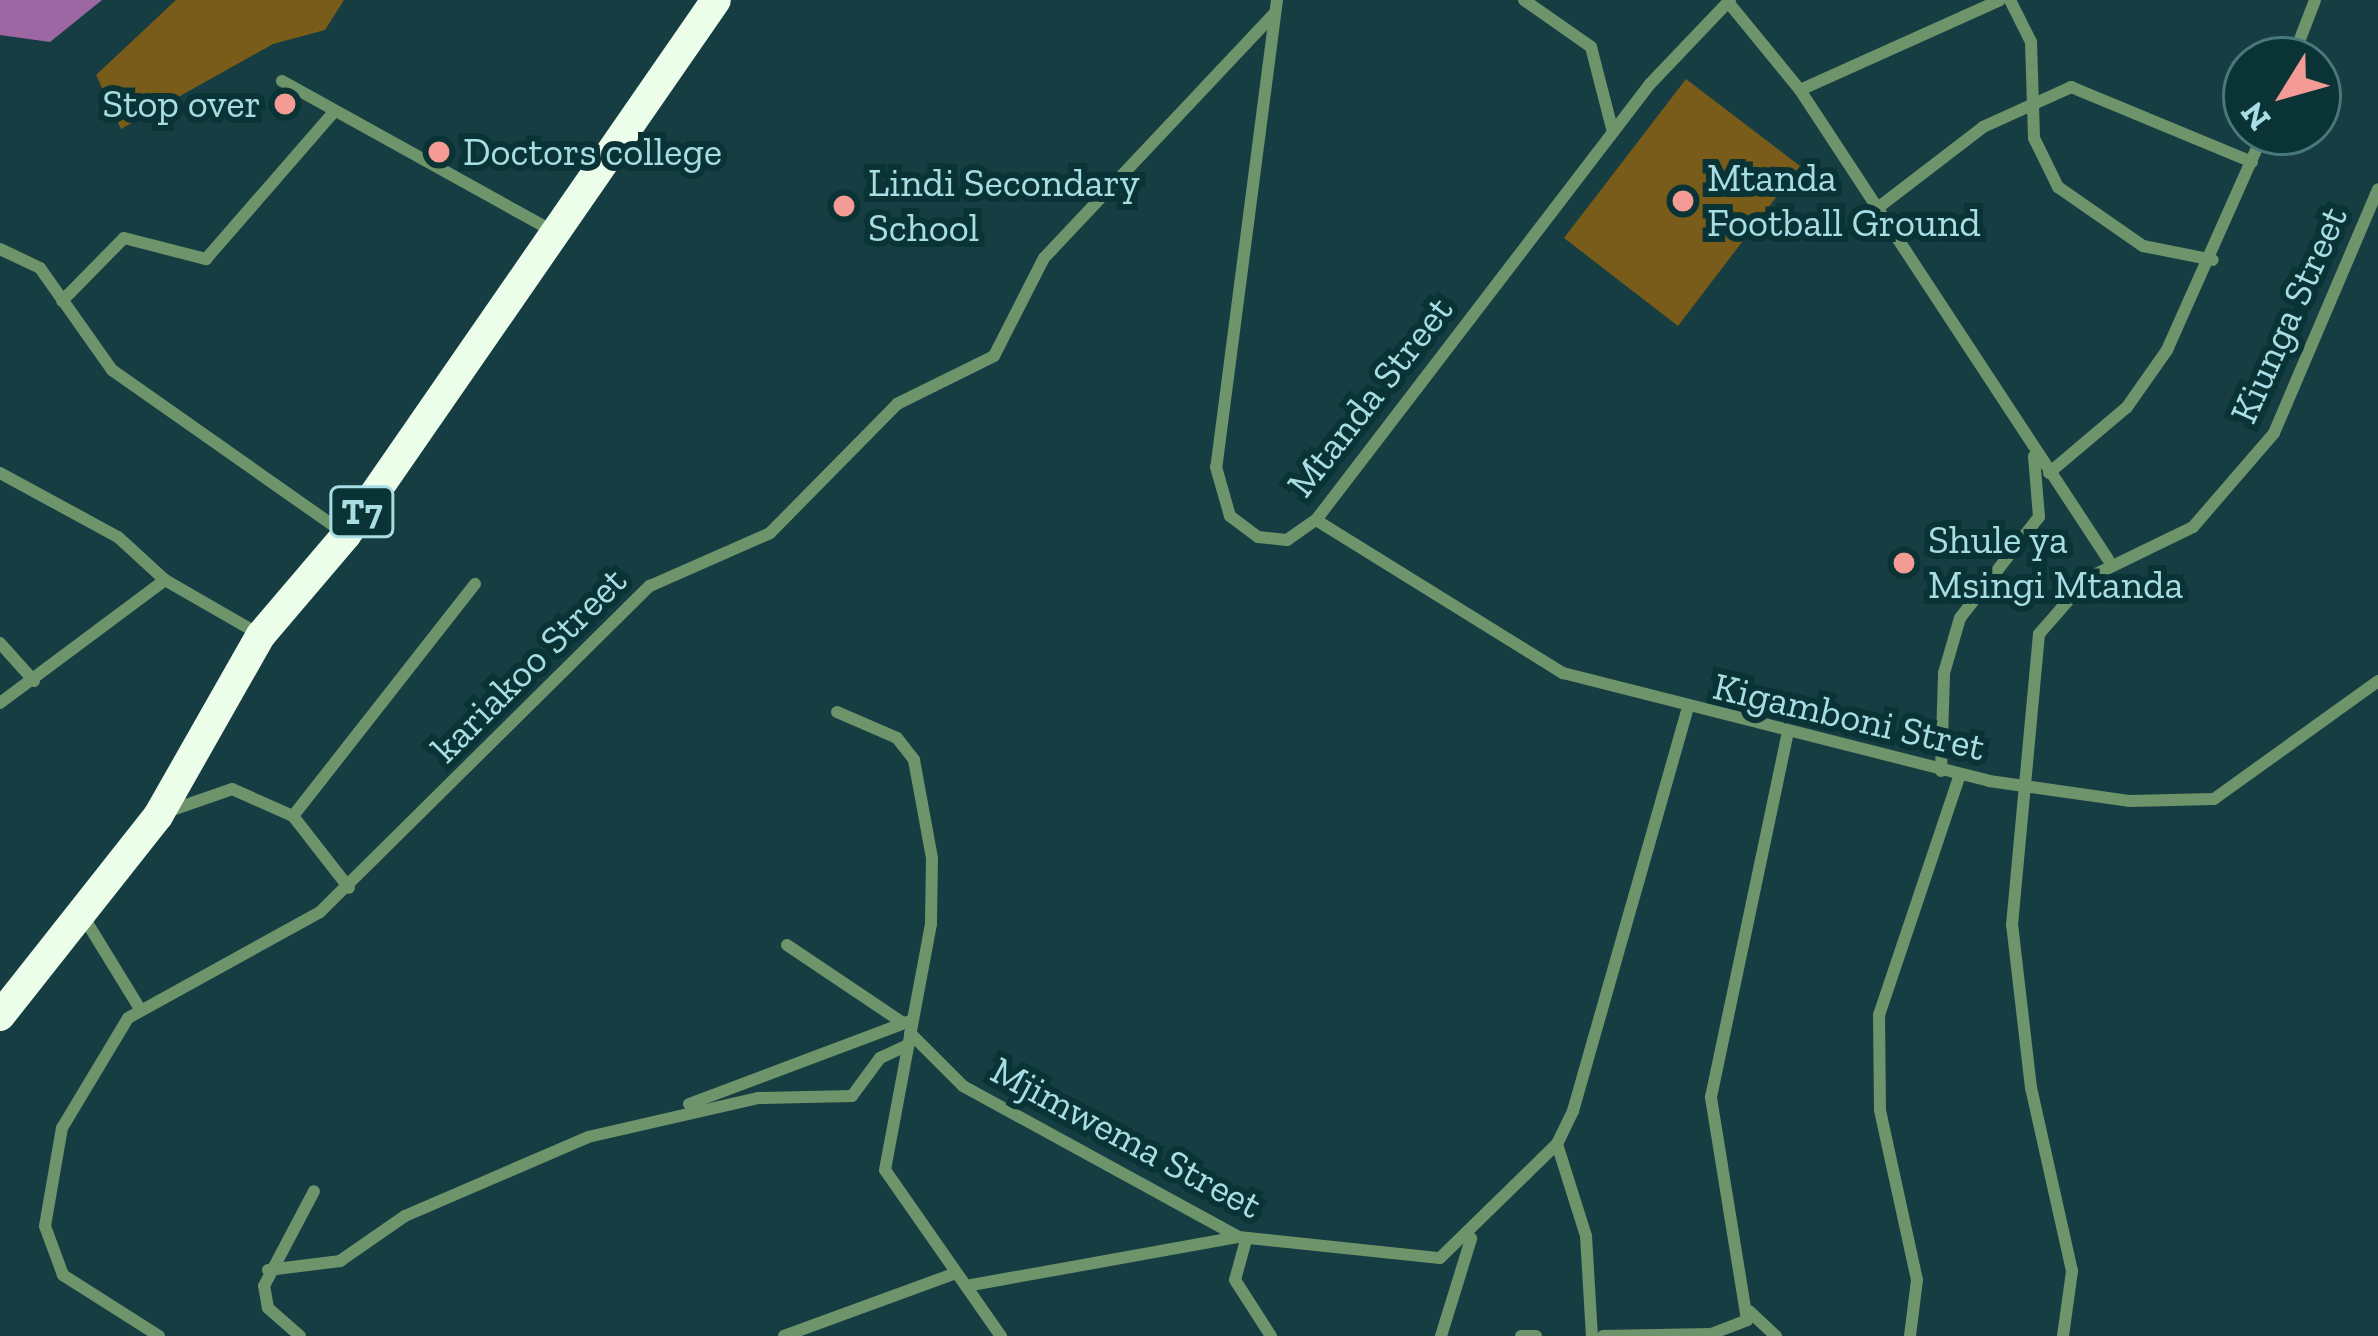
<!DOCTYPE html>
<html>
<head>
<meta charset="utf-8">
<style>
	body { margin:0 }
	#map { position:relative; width:2378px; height:1336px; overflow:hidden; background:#163d41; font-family:"Zilla Slab",serif }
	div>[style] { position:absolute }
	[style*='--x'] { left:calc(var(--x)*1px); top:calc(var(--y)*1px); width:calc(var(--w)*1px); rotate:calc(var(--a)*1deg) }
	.green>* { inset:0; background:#795c19 }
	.water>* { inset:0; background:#9c67a2 }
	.street>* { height:12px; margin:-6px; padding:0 6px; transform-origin:6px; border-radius:6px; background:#6d946a }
	.highway>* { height:30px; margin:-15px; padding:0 15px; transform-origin:15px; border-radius:15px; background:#ecffea }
	.dots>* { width:33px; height:33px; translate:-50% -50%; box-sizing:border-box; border:6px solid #0a3336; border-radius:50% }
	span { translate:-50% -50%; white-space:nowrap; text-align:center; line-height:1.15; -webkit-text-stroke:12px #0a3336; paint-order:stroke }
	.shield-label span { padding:3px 9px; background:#0a3336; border:3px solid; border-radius:9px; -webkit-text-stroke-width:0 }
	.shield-label { font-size:36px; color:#a8dee3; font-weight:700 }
	.poi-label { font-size:39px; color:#a8dee3 }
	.right { translate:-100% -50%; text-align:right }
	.left { translate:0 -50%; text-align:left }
	.street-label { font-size:39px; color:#a8dee3 }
	.north { position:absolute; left:2222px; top:36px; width:120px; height:120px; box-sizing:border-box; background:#0a3336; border:3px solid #49777b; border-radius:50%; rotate:233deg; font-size:33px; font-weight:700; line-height:48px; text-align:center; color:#a8dee3 }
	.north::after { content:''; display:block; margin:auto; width:42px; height:54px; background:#f59b96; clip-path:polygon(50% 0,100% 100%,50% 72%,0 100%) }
</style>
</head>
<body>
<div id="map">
	<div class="green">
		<i style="clip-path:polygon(176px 0,344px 0,325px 30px,273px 44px,121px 129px,96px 75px)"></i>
		<i style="clip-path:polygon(1686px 79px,1800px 166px,1678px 326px,1564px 238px)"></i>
	</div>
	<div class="water">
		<i style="clip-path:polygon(0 0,102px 0,50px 42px,0 35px)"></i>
	</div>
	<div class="street">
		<i style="--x:1277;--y:0;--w:471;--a:97.4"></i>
		<i style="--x:1216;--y:467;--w:51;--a:74.1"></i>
		<i style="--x:1230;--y:516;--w:35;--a:37"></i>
		<i style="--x:1258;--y:537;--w:29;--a:6"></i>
		<i style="--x:1287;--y:540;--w:35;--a:-35"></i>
		<i style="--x:1316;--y:520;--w:549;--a:-52.55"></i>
		<i style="--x:1650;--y:84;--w:116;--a:-46.4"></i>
		<i style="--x:1524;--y:0;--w:82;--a:35"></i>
		<i style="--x:1591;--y:47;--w:88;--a:75.5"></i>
		<i style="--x:2010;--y:0;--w:47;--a:63.4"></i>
		<i style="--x:2031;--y:42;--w:96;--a:88.2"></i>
		<i style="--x:2034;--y:138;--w:55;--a:63.9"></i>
		<i style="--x:2058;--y:187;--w:103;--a:34.8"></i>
		<i style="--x:2143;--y:246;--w:71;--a:11.3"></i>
		<i style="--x:1728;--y:2;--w:114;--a:50.7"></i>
		<i style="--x:1800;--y:90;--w:561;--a:56.71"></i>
		<i style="--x:2292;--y:60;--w:64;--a:-69"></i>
		<i style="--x:282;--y:81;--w:310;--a:29"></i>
		<i style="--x:1800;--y:90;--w:219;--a:-24.2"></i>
		<i style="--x:1875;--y:210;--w:136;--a:-37.5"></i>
		<i style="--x:1983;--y:127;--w:97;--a:-24.4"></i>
		<i style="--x:2071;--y:87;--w:196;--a:22.5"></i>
		<i style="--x:0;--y:249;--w:44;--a:25.4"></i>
		<i style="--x:40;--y:268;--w:125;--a:54.8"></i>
		<i style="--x:112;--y:370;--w:285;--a:35.1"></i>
		<i style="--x:62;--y:301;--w:88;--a:-45.5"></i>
		<i style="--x:124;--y:238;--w:85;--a:14.4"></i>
		<i style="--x:206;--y:259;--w:195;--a:-49"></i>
		<i style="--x:0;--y:473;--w:134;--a:28.5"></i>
		<i style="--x:118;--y:537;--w:64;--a:42.5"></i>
		<i style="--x:2049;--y:473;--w:102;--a:-40.2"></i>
		<i style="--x:2127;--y:407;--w:70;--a:-54.9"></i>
		<i style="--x:2167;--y:350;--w:239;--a:-66"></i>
		<i style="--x:1316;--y:520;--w:291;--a:31.8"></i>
		<i style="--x:1563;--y:673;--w:439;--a:14.2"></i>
		<i style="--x:1989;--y:781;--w:141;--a:8.1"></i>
		<i style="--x:2129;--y:801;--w:85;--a:-1.3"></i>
		<i style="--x:2214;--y:799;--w:202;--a:-35.7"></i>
		<i style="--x:0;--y:643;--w:51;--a:48.2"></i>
		<i style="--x:0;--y:703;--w:206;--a:-36.7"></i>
		<i style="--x:165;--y:580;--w:108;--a:29.9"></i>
		<i style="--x:837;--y:712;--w:65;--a:23.4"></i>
		<i style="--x:897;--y:738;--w:28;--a:52"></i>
		<i style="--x:914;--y:760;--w:100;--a:79.6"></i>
		<i style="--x:932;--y:858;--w:66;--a:90.9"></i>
		<i style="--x:931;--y:924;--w:250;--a:100.6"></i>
		<i style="--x:885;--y:1170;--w:203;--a:55.1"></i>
		<i style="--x:1941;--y:771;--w:98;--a:-88.2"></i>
		<i style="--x:1944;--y:673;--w:57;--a:-73.8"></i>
		<i style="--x:1960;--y:618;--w:128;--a:-52"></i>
		<i style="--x:2039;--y:517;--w:61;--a:-94.7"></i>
		<i style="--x:169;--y:811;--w:67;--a:-19.2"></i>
		<i style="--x:232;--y:789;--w:67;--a:23.9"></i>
		<i style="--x:293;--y:816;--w:295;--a:-51.9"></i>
		<i style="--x:293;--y:816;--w:91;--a:52.1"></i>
		<i style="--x:83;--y:916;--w:109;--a:58.5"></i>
		<i style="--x:787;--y:945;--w:140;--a:33.9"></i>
		<i style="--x:910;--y:1033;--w:75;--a:45"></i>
		<i style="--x:963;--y:1086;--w:315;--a:28.7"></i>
		<i style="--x:1239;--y:1237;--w:202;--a:6"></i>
		<i style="--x:1440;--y:1258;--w:163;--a:-44.3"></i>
		<i style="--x:1557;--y:1144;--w:37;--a:-64"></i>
		<i style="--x:1573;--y:1111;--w:415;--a:-74.1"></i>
		<i style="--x:689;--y:1104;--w:238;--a:-20.6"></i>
		<i style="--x:1557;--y:1144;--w:96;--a:72.5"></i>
		<i style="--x:1586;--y:1236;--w:100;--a:86.6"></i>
		<i style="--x:1246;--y:1240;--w:41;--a:105.4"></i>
		<i style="--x:1235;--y:1280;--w:67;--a:57.3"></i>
		<i style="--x:268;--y:1270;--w:73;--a:-7.1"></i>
		<i style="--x:340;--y:1261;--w:79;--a:-34.7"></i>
		<i style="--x:405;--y:1216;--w:199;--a:-23.3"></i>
		<i style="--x:588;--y:1137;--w:174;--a:-12.9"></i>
		<i style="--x:758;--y:1098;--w:94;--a:-1.2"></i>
		<i style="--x:852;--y:1096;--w:47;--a:-53.6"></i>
		<i style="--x:880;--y:1058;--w:31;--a:-25"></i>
		<i style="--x:966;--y:1286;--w:277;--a:-10.2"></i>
		<i style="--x:1749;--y:1311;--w:37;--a:43"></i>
		<i style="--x:159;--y:1336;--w:114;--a:-147.6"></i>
		<i style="--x:63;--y:1275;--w:52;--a:-110.2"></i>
		<i style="--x:45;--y:1226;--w:99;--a:-80.2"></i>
		<i style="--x:62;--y:1128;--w:128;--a:-59"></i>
		<i style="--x:128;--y:1018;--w:219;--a:-28.9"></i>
		<i style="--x:320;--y:912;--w:464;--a:-44.7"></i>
		<i style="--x:650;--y:586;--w:131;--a:-23.8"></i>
		<i style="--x:770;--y:533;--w:181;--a:-45.4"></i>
		<i style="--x:897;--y:404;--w:108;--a:-26.3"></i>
		<i style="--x:994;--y:356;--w:110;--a:-63"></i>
		<i style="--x:1044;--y:258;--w:335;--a:-46.7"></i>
		<i style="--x:300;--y:1336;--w:43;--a:-138.8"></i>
		<i style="--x:268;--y:1308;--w:22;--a:-100"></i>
		<i style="--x:264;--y:1286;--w:107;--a:-62.2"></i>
		<i style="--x:784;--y:1336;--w:183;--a:-20.1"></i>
		<i style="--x:1441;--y:1336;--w:102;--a:-72.8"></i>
		<i style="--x:1521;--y:1336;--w:15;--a:0"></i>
		<i style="--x:1603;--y:1336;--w:108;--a:-1.1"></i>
		<i style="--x:1711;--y:1334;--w:39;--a:-21"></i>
		<i style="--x:1747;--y:1320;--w:226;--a:-99.2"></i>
		<i style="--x:1711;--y:1097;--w:370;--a:-78.1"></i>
		<i style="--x:1910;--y:1336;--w:56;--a:-82.9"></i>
		<i style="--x:1917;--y:1280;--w:174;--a:-102.3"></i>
		<i style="--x:1880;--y:1110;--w:95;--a:-90.6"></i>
		<i style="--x:1879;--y:1015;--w:254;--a:-71.4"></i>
		<i style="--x:2063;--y:1336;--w:66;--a:-82.1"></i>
		<i style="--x:2072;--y:1271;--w:188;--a:-102.6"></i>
		<i style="--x:2031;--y:1088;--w:164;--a:-96.6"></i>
		<i style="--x:2012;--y:925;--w:292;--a:-84.7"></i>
		<i style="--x:2039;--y:634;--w:74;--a:-48.8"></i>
		<i style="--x:2088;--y:578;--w:117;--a:-25.9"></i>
		<i style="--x:2193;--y:527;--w:124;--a:-49.2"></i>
		<i style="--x:2274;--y:433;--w:265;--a:-66.9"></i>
	</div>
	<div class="highway">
		<i style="--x:0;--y:1016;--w:255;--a:-51.7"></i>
		<i style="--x:158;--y:816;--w:208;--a:-60.4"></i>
		<i style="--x:261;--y:635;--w:131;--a:-49.6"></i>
		<i style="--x:346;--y:535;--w:650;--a:-55.33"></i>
	</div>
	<div class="dots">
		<i style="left:285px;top:104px;background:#f59b96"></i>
		<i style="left:439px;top:152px;background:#f59b96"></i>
		<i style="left:1683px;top:201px;background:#f59b96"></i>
		<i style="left:844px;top:206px;background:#f59b96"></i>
		<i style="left:1904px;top:563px;background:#f59b96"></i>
	</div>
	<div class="shield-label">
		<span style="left:362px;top:512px">T7</span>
	</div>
	<div class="poi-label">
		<span class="right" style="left:261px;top:104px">Stop over</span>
		<span class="left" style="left:463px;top:152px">Doctors college</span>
		<span class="left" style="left:1707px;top:201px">Mtanda<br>Football Ground</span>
		<span class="left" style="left:868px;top:206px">Lindi Secondary<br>School</span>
		<span class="left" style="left:1928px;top:563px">Shule ya<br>Msingi Mtanda</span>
	</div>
	<div class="street-label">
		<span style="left:2289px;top:315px;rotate:-66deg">Kiunga Street</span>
		<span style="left:1370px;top:397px;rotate:-52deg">Mtanda Street</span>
		<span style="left:529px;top:665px;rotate:-45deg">kariakoo Street</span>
		<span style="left:1849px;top:717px;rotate:13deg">Kigamboni Stret</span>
		<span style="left:1126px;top:1138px;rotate:28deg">Mjimwema Street</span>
	</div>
	<div class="north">N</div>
</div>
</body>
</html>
